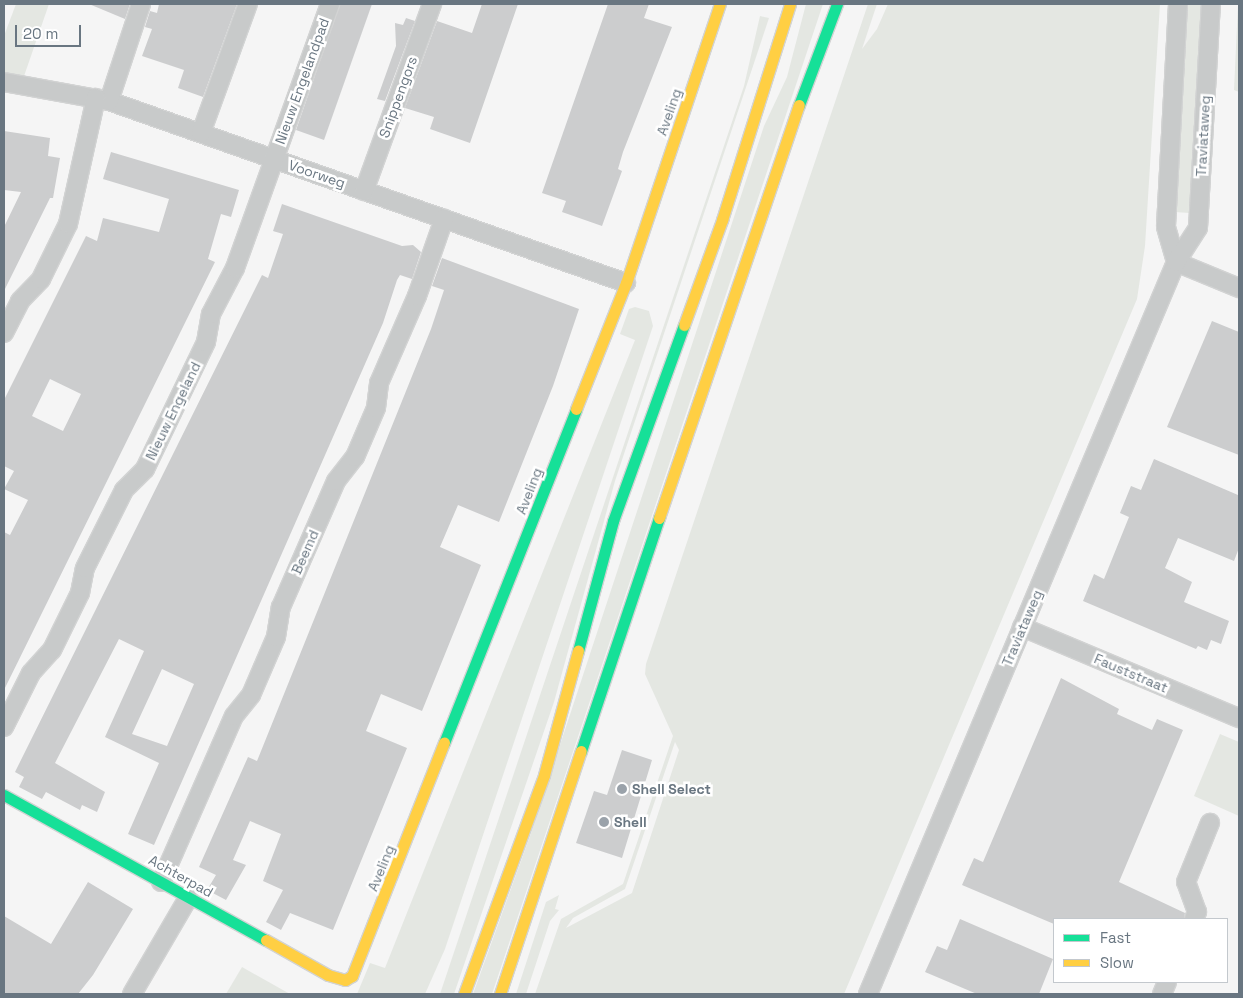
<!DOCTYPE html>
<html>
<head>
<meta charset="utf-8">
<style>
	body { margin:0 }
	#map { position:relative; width:1243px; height:998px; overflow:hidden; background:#f5f5f5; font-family:"Space Grotesk",sans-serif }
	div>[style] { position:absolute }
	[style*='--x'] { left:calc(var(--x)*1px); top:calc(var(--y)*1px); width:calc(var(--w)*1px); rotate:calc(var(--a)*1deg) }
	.green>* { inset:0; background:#e4e7e2 }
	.building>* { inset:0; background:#cccdce }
	.roads { filter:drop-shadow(1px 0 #d2d3d3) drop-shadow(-1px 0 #d2d3d3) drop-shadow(0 1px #d2d3d3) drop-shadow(0 -1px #d2d3d3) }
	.street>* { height:18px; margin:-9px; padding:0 9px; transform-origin:9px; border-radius:9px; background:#c8caca }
	.fast>* { height:11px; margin:-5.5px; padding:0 5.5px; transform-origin:5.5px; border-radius:5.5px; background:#16e098 }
	.slow>* { height:11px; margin:-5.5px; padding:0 5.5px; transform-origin:5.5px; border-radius:5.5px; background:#ffcf43 }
	.dots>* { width:14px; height:14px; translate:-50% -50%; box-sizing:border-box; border:2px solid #fff; border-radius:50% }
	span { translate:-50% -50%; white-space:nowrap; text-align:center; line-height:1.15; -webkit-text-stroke:5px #fff; paint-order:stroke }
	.street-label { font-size:14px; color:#697681 }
	.poi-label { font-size:14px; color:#697681; font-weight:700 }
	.left { translate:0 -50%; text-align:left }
	.frame { position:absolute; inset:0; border:5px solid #697681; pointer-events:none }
	.legend { position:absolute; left:1053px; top:918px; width:175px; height:65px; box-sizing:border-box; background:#fff; border:1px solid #c3c8cd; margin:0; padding:6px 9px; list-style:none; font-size:15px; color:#697681 }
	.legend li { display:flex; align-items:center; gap:10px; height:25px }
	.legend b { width:25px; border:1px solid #c3c8cd }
	.scale { position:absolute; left:15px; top:25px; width:66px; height:22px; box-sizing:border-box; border:2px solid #697681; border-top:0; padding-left:6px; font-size:15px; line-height:18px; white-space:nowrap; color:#697681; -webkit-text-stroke:4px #fff; paint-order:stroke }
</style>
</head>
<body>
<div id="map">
	<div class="green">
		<i style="clip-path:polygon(16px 4px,49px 4px,23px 79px,4px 76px,4px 36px)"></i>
		<i style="clip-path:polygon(806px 4px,823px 4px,492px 994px,473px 994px,530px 836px,764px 126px,787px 77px)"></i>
		<i style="clip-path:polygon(evenodd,868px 4px,877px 4px,862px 49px,877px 29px,888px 4px,1160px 4px,1145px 246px,1137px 299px,844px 994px,535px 994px,561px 919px,623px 884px,673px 736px,645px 674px,646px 664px,868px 4px,675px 742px,679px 750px,632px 893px,566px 928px,573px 918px,625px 889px,675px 742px)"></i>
		<i style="clip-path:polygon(1187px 4px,1202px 4px,1190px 213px,1174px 212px)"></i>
		<i style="clip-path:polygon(1238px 4px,1239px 4px,1239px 92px,1234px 90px)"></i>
		<i style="clip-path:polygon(760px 16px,769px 18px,615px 481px,554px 702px,454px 994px,440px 994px,744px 86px)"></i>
		<i style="clip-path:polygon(635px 307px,649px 311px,653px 326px,445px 949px,425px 994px,357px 994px,370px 963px,385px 968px,635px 340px,620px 334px,629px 309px)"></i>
		<i style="clip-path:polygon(1220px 734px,1239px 742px,1239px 816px,1194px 796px)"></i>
		<i style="clip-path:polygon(559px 895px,555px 909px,559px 910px,550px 921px,526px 994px,516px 994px,546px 902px)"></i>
		<i style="clip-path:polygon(242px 967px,290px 994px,226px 994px)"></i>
	</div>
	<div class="building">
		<i style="clip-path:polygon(89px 4px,130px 4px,125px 19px)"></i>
		<i style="clip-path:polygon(159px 4px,237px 4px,203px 97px,178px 88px,184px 70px,142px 56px,152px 29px,145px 27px,150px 11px,157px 13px)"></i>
		<i style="clip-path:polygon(340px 4px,372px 4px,324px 140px,296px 130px)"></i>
		<i style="clip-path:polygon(482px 4px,518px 4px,470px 143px,430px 129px,434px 117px,405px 108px,437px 21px,472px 33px)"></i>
		<i style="clip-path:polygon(608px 4px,649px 4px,644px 18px,672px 27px,623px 152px,618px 169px,622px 171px,602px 226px,562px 212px,566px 201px,542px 193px)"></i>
		<i style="clip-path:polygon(406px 18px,415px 21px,385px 101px,377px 99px,396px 46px,395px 23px,403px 25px)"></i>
		<i style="clip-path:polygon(4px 131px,50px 138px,48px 156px,60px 158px,53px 198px,50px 198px,4px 291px,4px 227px,21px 192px,4px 190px)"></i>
		<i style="clip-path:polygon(evenodd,111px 152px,239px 190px,231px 217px,221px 214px,208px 259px,215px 262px,4px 690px,4px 532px,10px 535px,28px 500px,4px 489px,14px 471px,4px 466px,4px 400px,86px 236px,97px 241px,103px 218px,159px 232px,169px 199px,103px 179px,111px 152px,50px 379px,81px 394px,63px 431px,32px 416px,50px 379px)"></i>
		<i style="clip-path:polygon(evenodd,282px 204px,402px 246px,413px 245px,421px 252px,412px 279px,400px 275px,397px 280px,383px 323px,154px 845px,128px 834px,159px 763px,105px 737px,144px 651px,119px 639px,55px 763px,105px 792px,97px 812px,82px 805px,80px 810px,46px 792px,42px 799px,19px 787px,24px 777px,15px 772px,262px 275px,268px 278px,283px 234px,273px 231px,282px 204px,162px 669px,194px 684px,167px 746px,132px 734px,162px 669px)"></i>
		<i style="clip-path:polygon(442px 258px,579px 309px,553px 386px,499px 522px,458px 505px,440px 547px,481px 565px,422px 711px,381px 694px,366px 731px,407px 748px,333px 930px,290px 913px,281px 930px,266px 922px,283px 890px,263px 881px,281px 834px,250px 821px,233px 860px,246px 865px,226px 900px,207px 890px,216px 875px,199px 867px,248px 757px,257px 761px,431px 329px,444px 290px,432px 286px)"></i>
		<i style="clip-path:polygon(1212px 321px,1239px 332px,1239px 455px,1167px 427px)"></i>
		<i style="clip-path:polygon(1154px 459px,1238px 495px,1239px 548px,1234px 561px,1178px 538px,1165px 568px,1192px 582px,1184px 602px,1229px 621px,1221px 644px,1211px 640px,1207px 650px,1198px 646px,1196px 649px,1083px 601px,1094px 574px,1104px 579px,1129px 517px,1120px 513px,1131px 486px,1141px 490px)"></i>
		<i style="clip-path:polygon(1061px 678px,1119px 709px,1117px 714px,1152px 730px,1157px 719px,1183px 730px,1119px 882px,1185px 913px,1184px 919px,1054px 919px,1054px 924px,962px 885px,974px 858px,983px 862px)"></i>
		<i style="clip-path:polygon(622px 750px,652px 760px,622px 858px,576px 843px,594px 791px,607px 795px)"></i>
		<i style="clip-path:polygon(88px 882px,133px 909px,93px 975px,78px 994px,4px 994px,4px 916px,51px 944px)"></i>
		<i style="clip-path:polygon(960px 919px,1053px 959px,1039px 994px,977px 994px,925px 972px,937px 946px,947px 950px)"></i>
	</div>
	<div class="roads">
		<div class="street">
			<i style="--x:4;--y:82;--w:107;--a:10.3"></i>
			<i style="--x:109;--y:101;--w:548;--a:19.39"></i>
			<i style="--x:109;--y:101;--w:102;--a:-71.7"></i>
			<i style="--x:201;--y:133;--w:137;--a:-70"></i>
			<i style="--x:364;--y:191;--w:199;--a:-70"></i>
			<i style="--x:1176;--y:262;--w:37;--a:-106"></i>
			<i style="--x:1166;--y:226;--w:222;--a:-86.9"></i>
			<i style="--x:1176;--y:262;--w:68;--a:22.4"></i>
			<i style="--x:4;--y:333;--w:36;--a:-63"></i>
			<i style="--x:20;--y:301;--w:30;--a:-46"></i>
			<i style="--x:41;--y:279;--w:61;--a:-63.9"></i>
			<i style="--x:68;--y:224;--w:129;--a:-77.5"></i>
			<i style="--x:1022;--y:627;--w:235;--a:22.8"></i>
			<i style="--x:4;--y:727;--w:60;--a:-63.4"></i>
			<i style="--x:31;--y:673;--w:31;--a:-48"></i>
			<i style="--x:52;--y:650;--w:64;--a:-63.8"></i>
			<i style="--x:80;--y:593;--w:25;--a:-79"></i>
			<i style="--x:85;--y:568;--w:87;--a:-63.4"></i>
			<i style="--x:124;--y:490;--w:30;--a:-45"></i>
			<i style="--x:145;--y:469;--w:141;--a:-64.3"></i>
			<i style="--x:206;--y:342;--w:28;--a:-80"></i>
			<i style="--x:211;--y:314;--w:52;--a:-62.4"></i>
			<i style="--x:235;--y:268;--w:281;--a:-70.2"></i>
			<i style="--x:161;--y:882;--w:181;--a:-66.3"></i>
			<i style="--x:234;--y:716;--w:27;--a:-51"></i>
			<i style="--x:251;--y:695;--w:63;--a:-66.7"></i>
			<i style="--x:276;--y:637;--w:30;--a:-81"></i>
			<i style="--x:281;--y:607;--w:137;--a:-66.4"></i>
			<i style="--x:336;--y:481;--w:31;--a:-52"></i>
			<i style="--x:355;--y:457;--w:53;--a:-66.8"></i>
			<i style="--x:376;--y:408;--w:25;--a:-83"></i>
			<i style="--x:379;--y:383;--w:95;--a:-66.4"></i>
			<i style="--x:417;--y:296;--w:82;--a:-70.7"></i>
			<i style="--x:1194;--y:919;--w:8;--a:-67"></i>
			<i style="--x:1197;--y:912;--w:32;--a:-110"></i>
			<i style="--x:1186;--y:882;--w:64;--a:-67.9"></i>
			<i style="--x:132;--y:994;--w:111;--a:-59.7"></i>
			<i style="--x:868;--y:994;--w:794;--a:-67.18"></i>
			<i style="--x:1176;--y:262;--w:40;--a:-57.1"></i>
			<i style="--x:1198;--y:228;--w:224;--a:-86.7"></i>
			<i style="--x:1162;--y:994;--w:13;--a:-67"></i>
		</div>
		<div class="fast">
			<i style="--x:799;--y:105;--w:108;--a:-69.4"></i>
			<i style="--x:578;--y:651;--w:135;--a:-74.9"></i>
			<i style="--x:613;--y:521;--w:208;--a:-70.1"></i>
			<i style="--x:444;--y:743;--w:359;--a:-68.4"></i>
			<i style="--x:581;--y:751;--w:246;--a:-71.5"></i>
			<i style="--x:4;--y:795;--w:299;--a:29"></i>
		</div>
		<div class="slow">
			<i style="--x:684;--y:325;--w:112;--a:-70.1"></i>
			<i style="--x:722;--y:220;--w:226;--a:-72.5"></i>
			<i style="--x:576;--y:409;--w:136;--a:-68.4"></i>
			<i style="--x:626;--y:283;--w:294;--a:-71.4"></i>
			<i style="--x:659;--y:518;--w:436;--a:-71.3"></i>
			<i style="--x:266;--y:940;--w:71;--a:29.4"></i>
			<i style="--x:328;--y:975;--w:18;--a:16"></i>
			<i style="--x:345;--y:980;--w:8;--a:-30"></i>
			<i style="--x:352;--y:976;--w:251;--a:-68.5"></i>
			<i style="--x:464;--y:994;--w:233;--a:-69.9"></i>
			<i style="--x:544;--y:775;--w:129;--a:-74.7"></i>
			<i style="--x:500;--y:994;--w:256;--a:-71.6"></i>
		</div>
	</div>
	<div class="dots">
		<i style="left:622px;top:789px;background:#9aa2aa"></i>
		<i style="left:604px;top:822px;background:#9aa2aa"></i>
	</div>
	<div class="street-label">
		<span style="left:302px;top:81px;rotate:-70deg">Nieuw Engelandpad</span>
		<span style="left:398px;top:97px;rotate:-70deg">Snippengors</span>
		<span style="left:669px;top:112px;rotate:-71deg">Aveling</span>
		<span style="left:1203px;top:136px;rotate:-87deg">Traviataweg</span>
		<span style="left:317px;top:174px;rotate:19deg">Voorweg</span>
		<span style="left:173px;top:411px;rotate:-64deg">Nieuw Engeland</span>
		<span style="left:529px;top:491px;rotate:-69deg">Aveling</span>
		<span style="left:305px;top:552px;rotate:-66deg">Beemd</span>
		<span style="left:1022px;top:628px;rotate:-67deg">Traviataweg</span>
		<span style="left:1131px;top:673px;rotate:23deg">Fauststraat</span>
		<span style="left:381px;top:868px;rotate:-68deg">Aveling</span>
		<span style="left:181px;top:876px;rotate:29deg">Achterpad</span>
	</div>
	<div class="poi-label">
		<span class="left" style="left:632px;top:789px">Shell Select</span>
		<span class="left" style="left:614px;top:822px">Shell</span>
	</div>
	<div class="frame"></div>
	<ul class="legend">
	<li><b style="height:6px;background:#16e098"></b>Fast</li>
	<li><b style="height:6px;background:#ffcf43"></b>Slow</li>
	</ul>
	<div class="scale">20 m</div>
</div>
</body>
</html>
